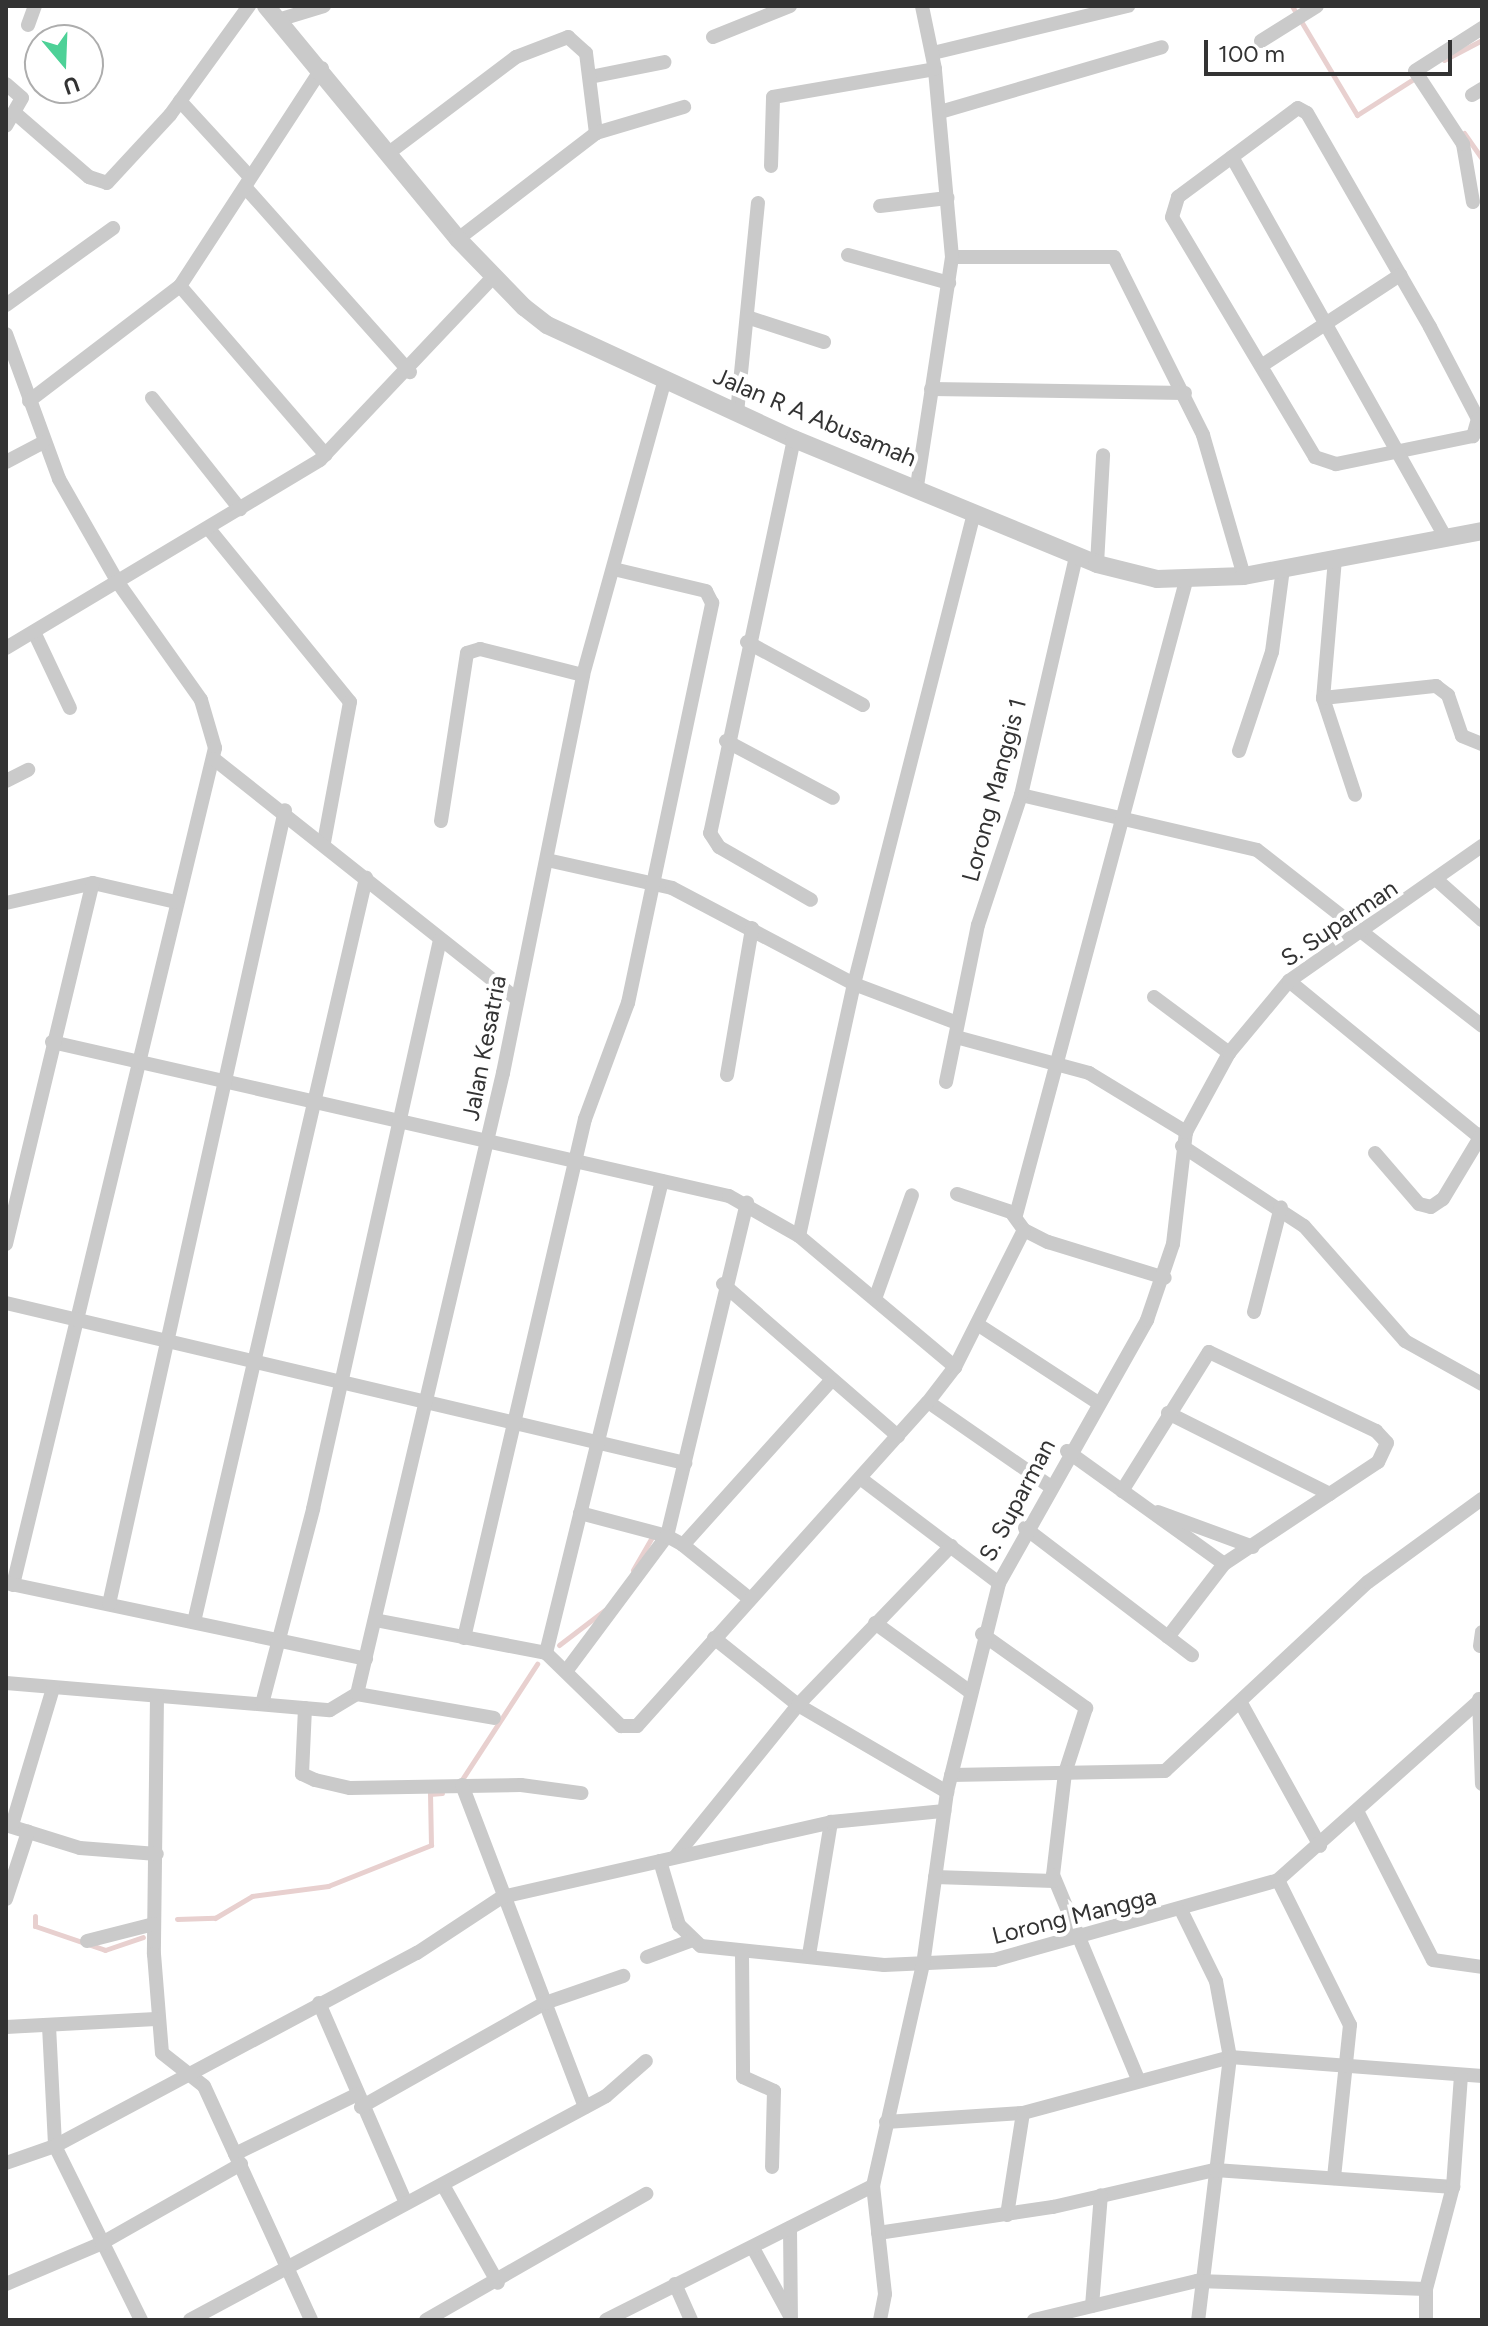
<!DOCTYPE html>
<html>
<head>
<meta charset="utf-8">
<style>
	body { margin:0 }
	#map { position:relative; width:1488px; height:2326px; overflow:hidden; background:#fff; font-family:Figtree,sans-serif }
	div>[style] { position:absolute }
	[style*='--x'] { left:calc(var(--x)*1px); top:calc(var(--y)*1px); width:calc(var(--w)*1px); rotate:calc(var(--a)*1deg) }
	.stream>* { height:5px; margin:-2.5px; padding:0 2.5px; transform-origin:2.5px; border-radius:2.5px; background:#e8d0cf }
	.minor>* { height:14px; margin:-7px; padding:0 7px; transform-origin:7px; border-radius:7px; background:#cacaca }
	.tertiary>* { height:18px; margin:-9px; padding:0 9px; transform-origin:9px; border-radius:9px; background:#cacaca }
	span { translate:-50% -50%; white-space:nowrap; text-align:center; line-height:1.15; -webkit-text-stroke:8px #fff; paint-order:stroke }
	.street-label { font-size:24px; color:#333 }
	.frame { position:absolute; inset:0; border:8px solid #333; pointer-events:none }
	.north { position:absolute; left:24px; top:24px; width:80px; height:80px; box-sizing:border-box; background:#fff; border:2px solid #adadad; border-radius:50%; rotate:161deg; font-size:22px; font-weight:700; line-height:32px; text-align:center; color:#333 }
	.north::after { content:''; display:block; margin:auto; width:28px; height:36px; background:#4dd197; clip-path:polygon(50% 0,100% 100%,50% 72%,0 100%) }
	.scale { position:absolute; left:1204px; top:40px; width:248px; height:36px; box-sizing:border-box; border:4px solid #333; border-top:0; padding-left:10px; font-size:24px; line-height:28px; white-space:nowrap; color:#333; -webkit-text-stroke:6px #fff; paint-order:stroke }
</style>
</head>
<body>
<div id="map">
	<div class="stream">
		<i style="--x:1292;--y:6;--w:127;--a:59.2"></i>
		<i style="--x:1357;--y:115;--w:69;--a:-32.5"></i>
		<i style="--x:1444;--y:60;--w:43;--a:-27.8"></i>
		<i style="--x:1464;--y:133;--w:32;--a:55"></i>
		<i style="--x:633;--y:1570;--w:39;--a:-60"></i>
		<i style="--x:559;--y:1645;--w:58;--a:-37.3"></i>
		<i style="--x:461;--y:1781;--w:140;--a:-57"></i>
		<i style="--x:35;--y:1916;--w:10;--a:90"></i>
		<i style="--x:35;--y:1926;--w:74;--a:18.9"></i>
		<i style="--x:105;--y:1950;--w:40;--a:-18.9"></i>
		<i style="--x:177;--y:1919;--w:38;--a:-2"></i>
		<i style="--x:215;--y:1918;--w:43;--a:-30.7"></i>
		<i style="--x:252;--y:1896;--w:77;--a:-7.5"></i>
		<i style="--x:328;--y:1886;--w:111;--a:-21.7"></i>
		<i style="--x:431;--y:1845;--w:51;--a:-91.1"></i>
		<i style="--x:430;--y:1794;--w:12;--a:-5"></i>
	</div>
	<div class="minor">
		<i style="--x:278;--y:20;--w:48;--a:-16.9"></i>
		<i style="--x:28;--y:25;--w:20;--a:-70"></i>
		<i style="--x:713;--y:37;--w:83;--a:-21.9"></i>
		<i style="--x:1261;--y:41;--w:66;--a:-32"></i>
		<i style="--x:933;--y:53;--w:201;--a:-13.6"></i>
		<i style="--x:590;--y:77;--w:76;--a:-11.3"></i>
		<i style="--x:6;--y:84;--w:21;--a:41"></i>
		<i style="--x:22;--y:98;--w:32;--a:120"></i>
		<i style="--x:1472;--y:95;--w:12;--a:-31"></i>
		<i style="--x:180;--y:101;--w:102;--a:47.4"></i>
		<i style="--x:1298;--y:108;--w:10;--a:29"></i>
		<i style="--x:1307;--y:113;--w:247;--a:60.1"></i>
		<i style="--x:1430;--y:327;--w:104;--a:62.4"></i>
		<i style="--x:1478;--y:419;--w:18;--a:106"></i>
		<i style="--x:1473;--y:436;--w:140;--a:168.4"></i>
		<i style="--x:1336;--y:464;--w:22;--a:-162"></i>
		<i style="--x:1315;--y:457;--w:279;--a:-120.8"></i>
		<i style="--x:1172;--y:217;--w:21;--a:-73"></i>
		<i style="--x:1178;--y:197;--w:149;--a:-36.6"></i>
		<i style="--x:940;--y:112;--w:231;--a:-16.3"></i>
		<i style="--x:15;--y:113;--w:98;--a:40.9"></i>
		<i style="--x:89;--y:177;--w:19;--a:18"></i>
		<i style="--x:107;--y:183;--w:93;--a:-47.2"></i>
		<i style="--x:170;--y:115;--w:135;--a:-54.1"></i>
		<i style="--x:390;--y:152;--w:158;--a:-37"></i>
		<i style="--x:516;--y:57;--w:56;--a:-21"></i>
		<i style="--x:568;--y:37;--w:24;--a:42"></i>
		<i style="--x:586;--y:53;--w:81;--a:82.9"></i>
		<i style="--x:1232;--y:157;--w:437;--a:60.7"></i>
		<i style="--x:771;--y:166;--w:69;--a:-88.3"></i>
		<i style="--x:773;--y:97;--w:164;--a:-9.8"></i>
		<i style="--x:245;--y:187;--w:248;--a:48.3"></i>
		<i style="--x:1473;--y:202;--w:59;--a:-99.8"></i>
		<i style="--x:1463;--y:144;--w:87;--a:-123.3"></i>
		<i style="--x:1415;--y:71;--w:80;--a:-32.7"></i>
		<i style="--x:880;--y:206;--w:68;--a:-6.7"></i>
		<i style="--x:458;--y:239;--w:174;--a:-37.5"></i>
		<i style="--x:596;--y:133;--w:92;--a:-16.5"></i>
		<i style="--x:848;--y:255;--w:105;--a:15.5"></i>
		<i style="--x:952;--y:257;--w:162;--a:0"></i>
		<i style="--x:1114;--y:257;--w:199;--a:63.4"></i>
		<i style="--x:1203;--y:435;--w:147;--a:73.8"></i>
		<i style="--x:180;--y:286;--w:223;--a:49.2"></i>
		<i style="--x:6;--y:305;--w:132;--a:-35.7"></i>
		<i style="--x:747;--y:317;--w:81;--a:18"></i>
		<i style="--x:6;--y:334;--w:154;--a:69.9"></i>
		<i style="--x:59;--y:479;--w:121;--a:60.3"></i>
		<i style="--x:119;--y:584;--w:142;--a:54.7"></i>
		<i style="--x:201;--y:700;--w:50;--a:73.7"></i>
		<i style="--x:215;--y:748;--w:861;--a:103.57"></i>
		<i style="--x:1264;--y:364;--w:163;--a:-33.2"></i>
		<i style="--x:931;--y:389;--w:254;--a:0.9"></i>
		<i style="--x:152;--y:398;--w:142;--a:51.6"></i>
		<i style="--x:29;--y:401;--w:190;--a:-37.3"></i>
		<i style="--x:180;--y:286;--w:260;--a:-56.9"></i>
		<i style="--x:737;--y:413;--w:211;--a:-84.3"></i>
		<i style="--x:794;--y:439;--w:403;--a:102"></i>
		<i style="--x:710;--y:833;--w:17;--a:57"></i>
		<i style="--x:719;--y:847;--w:106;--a:29.9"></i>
		<i style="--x:6;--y:462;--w:41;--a:-27.8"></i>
		<i style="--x:917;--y:486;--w:232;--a:-81.3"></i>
		<i style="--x:952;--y:257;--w:189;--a:-95.2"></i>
		<i style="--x:935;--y:69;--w:64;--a:-101.7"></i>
		<i style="--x:209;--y:529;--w:223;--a:50.8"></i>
		<i style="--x:350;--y:702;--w:142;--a:100.5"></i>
		<i style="--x:1335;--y:559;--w:140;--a:94.9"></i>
		<i style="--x:1323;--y:698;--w:102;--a:71.7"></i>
		<i style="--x:1097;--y:564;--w:109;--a:-86.8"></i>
		<i style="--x:34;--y:632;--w:84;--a:64.7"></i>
		<i style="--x:747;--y:642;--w:132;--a:28.5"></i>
		<i style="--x:6;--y:648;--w:366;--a:-30.9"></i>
		<i style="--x:320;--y:460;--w:250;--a:-46.6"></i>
		<i style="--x:1323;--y:698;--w:114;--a:-6.1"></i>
		<i style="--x:1436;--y:686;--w:15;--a:37"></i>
		<i style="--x:1448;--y:695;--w:43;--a:71.1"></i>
		<i style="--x:1462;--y:736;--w:22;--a:22"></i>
		<i style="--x:726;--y:741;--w:121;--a:28"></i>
		<i style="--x:1239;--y:751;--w:104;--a:-71.6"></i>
		<i style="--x:1272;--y:652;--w:84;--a:-82.5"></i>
		<i style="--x:214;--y:759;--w:383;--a:38.4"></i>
		<i style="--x:6;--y:781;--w:25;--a:-27"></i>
		<i style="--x:1021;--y:795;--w:242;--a:13.1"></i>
		<i style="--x:1257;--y:850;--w:286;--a:38"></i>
		<i style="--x:441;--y:821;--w:170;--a:-81.2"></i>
		<i style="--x:467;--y:653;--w:14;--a:-17"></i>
		<i style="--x:480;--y:649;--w:106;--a:14.2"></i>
		<i style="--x:547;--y:860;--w:128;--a:12.6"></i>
		<i style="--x:672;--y:888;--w:206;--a:27.8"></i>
		<i style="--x:854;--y:984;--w:110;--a:20.7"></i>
		<i style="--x:1438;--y:881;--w:59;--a:41.6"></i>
		<i style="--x:6;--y:903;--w:89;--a:-12.9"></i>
		<i style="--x:93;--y:883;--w:85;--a:12.9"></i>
		<i style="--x:1289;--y:981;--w:249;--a:39.3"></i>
		<i style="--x:1154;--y:997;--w:94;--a:36.7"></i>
		<i style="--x:956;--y:1037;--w:138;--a:15.1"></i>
		<i style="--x:1089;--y:1073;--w:114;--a:31.3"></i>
		<i style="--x:52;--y:1042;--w:694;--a:12.82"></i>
		<i style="--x:729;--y:1196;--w:81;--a:29.7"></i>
		<i style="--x:799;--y:1236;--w:204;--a:40"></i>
		<i style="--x:727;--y:1075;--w:149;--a:-80.3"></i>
		<i style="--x:946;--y:1082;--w:160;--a:-78.5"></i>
		<i style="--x:978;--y:925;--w:137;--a:-71.7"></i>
		<i style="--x:1021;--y:795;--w:245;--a:-77"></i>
		<i style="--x:1182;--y:1146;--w:146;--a:33.3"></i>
		<i style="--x:1304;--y:1226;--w:153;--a:48.7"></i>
		<i style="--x:1405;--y:1341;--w:88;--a:29.2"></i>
		<i style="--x:1375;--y:1153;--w:67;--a:49.2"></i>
		<i style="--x:1419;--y:1204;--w:12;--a:14"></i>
		<i style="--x:1431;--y:1207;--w:14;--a:-34"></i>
		<i style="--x:1443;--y:1199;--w:76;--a:-59"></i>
		<i style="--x:957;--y:1194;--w:57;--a:18.4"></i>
		<i style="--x:1011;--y:1212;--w:22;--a:54"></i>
		<i style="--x:1024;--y:1230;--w:27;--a:27"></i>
		<i style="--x:1048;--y:1242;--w:122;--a:17.1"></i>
		<i style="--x:1016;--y:1215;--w:656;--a:-74.99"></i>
		<i style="--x:799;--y:1236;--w:258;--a:-77.7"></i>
		<i style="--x:854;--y:984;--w:487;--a:-75.7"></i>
		<i style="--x:6;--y:1244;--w:371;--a:-76.5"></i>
		<i style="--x:723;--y:1284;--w:232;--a:41"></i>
		<i style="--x:875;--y:1299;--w:110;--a:-70.4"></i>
		<i style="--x:6;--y:1303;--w:698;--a:13.26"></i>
		<i style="--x:1254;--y:1312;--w:108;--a:-75.6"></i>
		<i style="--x:977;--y:1324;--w:145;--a:33.1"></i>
		<i style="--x:934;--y:1406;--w:139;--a:34.7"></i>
		<i style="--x:1168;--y:1413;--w:181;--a:26.6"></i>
		<i style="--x:1067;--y:1451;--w:193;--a:35.7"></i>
		<i style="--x:860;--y:1478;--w:174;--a:37.1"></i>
		<i style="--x:1122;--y:1491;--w:164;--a:-58"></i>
		<i style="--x:1209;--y:1352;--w:185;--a:25.3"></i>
		<i style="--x:1376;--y:1431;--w:16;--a:47"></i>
		<i style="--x:1387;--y:1443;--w:21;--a:115"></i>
		<i style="--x:1378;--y:1462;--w:185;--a:146.5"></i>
		<i style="--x:1224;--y:1564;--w:92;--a:127.5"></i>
		<i style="--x:1158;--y:1512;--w:101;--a:20.2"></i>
		<i style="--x:580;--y:1513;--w:90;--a:14.8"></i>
		<i style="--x:667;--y:1536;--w:343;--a:-76.5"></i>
		<i style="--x:1025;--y:1528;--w:210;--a:37.3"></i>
		<i style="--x:683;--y:1545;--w:86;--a:38.9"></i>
		<i style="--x:6;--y:1583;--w:368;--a:11.9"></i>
		<i style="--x:109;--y:1604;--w:813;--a:-77.5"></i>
		<i style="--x:375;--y:1620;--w:174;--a:10.9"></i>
		<i style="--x:546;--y:1653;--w:105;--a:44.2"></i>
		<i style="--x:621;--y:1726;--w:16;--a:0"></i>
		<i style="--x:637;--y:1726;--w:435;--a:-48.1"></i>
		<i style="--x:928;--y:1402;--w:44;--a:-52.4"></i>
		<i style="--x:955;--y:1367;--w:153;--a:-63.3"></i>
		<i style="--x:194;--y:1622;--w:764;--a:-76.98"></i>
		<i style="--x:875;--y:1623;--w:116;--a:35.9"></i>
		<i style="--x:982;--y:1634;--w:128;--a:35.4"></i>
		<i style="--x:1086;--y:1708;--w:68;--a:107.9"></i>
		<i style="--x:1065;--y:1773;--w:103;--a:96.7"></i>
		<i style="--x:1053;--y:1875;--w:221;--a:67.4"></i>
		<i style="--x:464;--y:1638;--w:533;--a:-76.88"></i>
		<i style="--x:585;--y:1119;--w:124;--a:-69.7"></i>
		<i style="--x:628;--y:1003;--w:409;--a:-78.1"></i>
		<i style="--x:712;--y:603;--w:13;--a:-117"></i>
		<i style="--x:706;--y:591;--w:95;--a:-166.6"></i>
		<i style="--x:714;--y:1638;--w:107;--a:38.6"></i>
		<i style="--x:798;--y:1705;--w:173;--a:30.3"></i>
		<i style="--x:1480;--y:1646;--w:14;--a:-82"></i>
		<i style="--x:546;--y:1653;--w:486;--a:-76.2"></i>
		<i style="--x:567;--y:1670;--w:167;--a:-53.3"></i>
		<i style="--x:667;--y:1536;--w:18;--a:29"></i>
		<i style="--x:683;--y:1545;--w:218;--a:-48"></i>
		<i style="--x:6;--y:1683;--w:325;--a:4.8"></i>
		<i style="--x:330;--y:1710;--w:31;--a:-31"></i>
		<i style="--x:357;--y:1694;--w:638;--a:-76.77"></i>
		<i style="--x:503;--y:1073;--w:406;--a:-78.6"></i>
		<i style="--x:583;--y:675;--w:306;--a:-74.5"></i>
		<i style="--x:357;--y:1694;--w:139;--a:9.9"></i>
		<i style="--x:157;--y:1696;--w:258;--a:90.7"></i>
		<i style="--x:154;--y:1954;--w:99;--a:85.4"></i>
		<i style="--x:162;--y:2053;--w:53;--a:38.2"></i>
		<i style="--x:204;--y:2086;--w:257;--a:65.4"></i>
		<i style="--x:1479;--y:1699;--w:85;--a:88"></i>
		<i style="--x:262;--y:1704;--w:202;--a:-75.3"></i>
		<i style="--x:313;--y:1509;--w:583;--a:-77.42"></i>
		<i style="--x:1242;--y:1705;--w:161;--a:61"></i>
		<i style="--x:305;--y:1708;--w:66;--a:92.6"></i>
		<i style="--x:302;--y:1774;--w:14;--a:25"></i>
		<i style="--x:315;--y:1780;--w:36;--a:13"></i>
		<i style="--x:350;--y:1788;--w:171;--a:-1"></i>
		<i style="--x:521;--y:1785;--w:61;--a:7.6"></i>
		<i style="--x:951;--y:1775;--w:214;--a:-1.1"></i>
		<i style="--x:1165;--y:1771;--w:277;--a:-43"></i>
		<i style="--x:1368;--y:1582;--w:141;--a:-36.1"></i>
		<i style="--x:462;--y:1785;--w:345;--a:69.1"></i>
		<i style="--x:1357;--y:1811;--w:167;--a:63"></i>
		<i style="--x:1433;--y:1960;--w:49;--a:8.1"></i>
		<i style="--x:6;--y:1825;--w:77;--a:17.3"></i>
		<i style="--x:80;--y:1848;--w:77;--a:4.5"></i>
		<i style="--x:12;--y:1825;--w:143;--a:-73.3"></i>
		<i style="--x:675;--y:1857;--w:196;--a:-51"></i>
		<i style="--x:798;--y:1705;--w:221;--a:-46.1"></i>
		<i style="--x:660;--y:1861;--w:67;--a:73.5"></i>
		<i style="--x:679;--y:1925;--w:30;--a:44"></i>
		<i style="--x:701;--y:1946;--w:184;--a:5.9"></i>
		<i style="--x:884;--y:1965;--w:110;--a:-2.6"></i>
		<i style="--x:994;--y:1960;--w:295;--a:-15.7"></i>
		<i style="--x:1278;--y:1880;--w:273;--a:-41.7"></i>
		<i style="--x:935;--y:1877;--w:119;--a:1.9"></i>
		<i style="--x:1278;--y:1880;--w:162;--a:63.6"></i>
		<i style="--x:1350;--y:2025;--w:154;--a:96"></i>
		<i style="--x:6;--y:1899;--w:71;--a:-71.8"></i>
		<i style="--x:1182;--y:1912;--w:77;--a:63.8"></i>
		<i style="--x:1216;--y:1981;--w:77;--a:79.6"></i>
		<i style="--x:1230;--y:2057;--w:265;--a:96.9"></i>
		<i style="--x:87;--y:1941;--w:69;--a:-14.2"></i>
		<i style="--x:742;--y:1953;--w:124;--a:89.5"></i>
		<i style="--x:743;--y:2077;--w:34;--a:24"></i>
		<i style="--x:774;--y:2091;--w:76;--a:91.5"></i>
		<i style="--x:809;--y:1955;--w:135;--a:-80.6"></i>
		<i style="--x:647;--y:1957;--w:46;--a:-20.4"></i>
		<i style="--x:319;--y:2003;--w:218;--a:66.5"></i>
		<i style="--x:49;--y:2026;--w:120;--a:87.1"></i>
		<i style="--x:55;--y:2146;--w:194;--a:63.7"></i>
		<i style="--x:6;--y:2027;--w:150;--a:-3.1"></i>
		<i style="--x:361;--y:2107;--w:211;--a:-29.5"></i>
		<i style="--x:545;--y:2003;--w:83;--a:-19.1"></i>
		<i style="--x:886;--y:2122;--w:137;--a:-3.8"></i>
		<i style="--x:1023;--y:2113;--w:214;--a:-15.1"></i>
		<i style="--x:1230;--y:2057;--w:253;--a:4.3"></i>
		<i style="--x:235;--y:2154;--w:135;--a:-26"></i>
		<i style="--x:6;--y:2163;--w:52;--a:-19.1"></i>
		<i style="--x:55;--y:2146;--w:410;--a:-28.1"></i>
		<i style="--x:417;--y:1953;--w:102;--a:-33.4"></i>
		<i style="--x:502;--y:1897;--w:337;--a:-12.8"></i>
		<i style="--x:831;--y:1822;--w:114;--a:-5.6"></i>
		<i style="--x:443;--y:2185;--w:112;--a:60.7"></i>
		<i style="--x:1007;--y:2215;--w:103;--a:-81.1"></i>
		<i style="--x:790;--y:2228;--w:90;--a:89.4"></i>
		<i style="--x:878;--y:2233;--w:177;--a:-8.5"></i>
		<i style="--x:1053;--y:2207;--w:166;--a:-12.9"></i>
		<i style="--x:1215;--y:2170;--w:239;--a:4.1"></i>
		<i style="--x:753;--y:2248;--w:77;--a:61.4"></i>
		<i style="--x:6;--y:2284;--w:104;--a:-23.1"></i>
		<i style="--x:102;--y:2243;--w:160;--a:-29.6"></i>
		<i style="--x:675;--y:2284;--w:39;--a:66"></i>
		<i style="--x:1092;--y:2306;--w:111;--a:-85.4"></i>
		<i style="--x:190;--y:2320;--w:472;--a:-28.3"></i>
		<i style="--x:606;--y:2096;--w:53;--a:-41.2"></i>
		<i style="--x:426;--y:2320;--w:254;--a:-29.8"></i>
		<i style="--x:606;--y:2320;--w:299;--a:-26.7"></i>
		<i style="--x:880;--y:2320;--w:26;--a:-79"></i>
		<i style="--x:885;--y:2294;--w:109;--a:-96.3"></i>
		<i style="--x:873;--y:2186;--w:227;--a:-77.3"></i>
		<i style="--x:923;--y:1965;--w:175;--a:-82.1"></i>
		<i style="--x:947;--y:1792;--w:215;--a:-76"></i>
		<i style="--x:999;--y:1583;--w:302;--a:-60.6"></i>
		<i style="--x:1147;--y:1320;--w:80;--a:-71.1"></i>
		<i style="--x:1173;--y:1244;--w:113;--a:-83.4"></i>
		<i style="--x:1186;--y:1132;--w:90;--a:-61.4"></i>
		<i style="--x:1229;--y:1053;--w:94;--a:-50.2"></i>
		<i style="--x:1289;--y:981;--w:236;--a:-35"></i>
		<i style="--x:1034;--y:2320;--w:168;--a:-13.5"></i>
		<i style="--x:1197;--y:2281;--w:229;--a:2"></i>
		<i style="--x:1426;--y:2320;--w:31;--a:-90"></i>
		<i style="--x:1426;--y:2289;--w:106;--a:-75.2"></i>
		<i style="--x:1453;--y:2187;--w:112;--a:-85.9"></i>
	</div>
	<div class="tertiary">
		<i style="--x:266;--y:6;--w:302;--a:50.5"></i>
		<i style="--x:458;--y:239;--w:95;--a:45.9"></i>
		<i style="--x:524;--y:307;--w:29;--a:38"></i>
		<i style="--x:547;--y:325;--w:272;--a:24.8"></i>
		<i style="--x:794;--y:439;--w:328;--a:22.4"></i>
		<i style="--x:1097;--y:564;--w:62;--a:14"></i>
		<i style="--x:1157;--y:579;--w:87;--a:-2"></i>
		<i style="--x:1244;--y:576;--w:242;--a:-10.7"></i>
	</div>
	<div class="street-label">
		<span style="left:815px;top:417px;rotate:23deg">Jalan R A Abusamah</span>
		<span style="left:994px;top:790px;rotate:-75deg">Lorong Manggis 1</span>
		<span style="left:1339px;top:923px;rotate:-34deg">S. Suparman</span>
		<span style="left:484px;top:1048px;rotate:-79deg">Jalan Kesatria</span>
		<span style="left:1017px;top:1500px;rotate:-62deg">S. Suparman</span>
		<span style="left:1074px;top:1916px;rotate:-14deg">Lorong Mangga</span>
	</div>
	<div class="frame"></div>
	<div class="north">U</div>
	<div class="scale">100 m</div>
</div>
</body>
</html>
